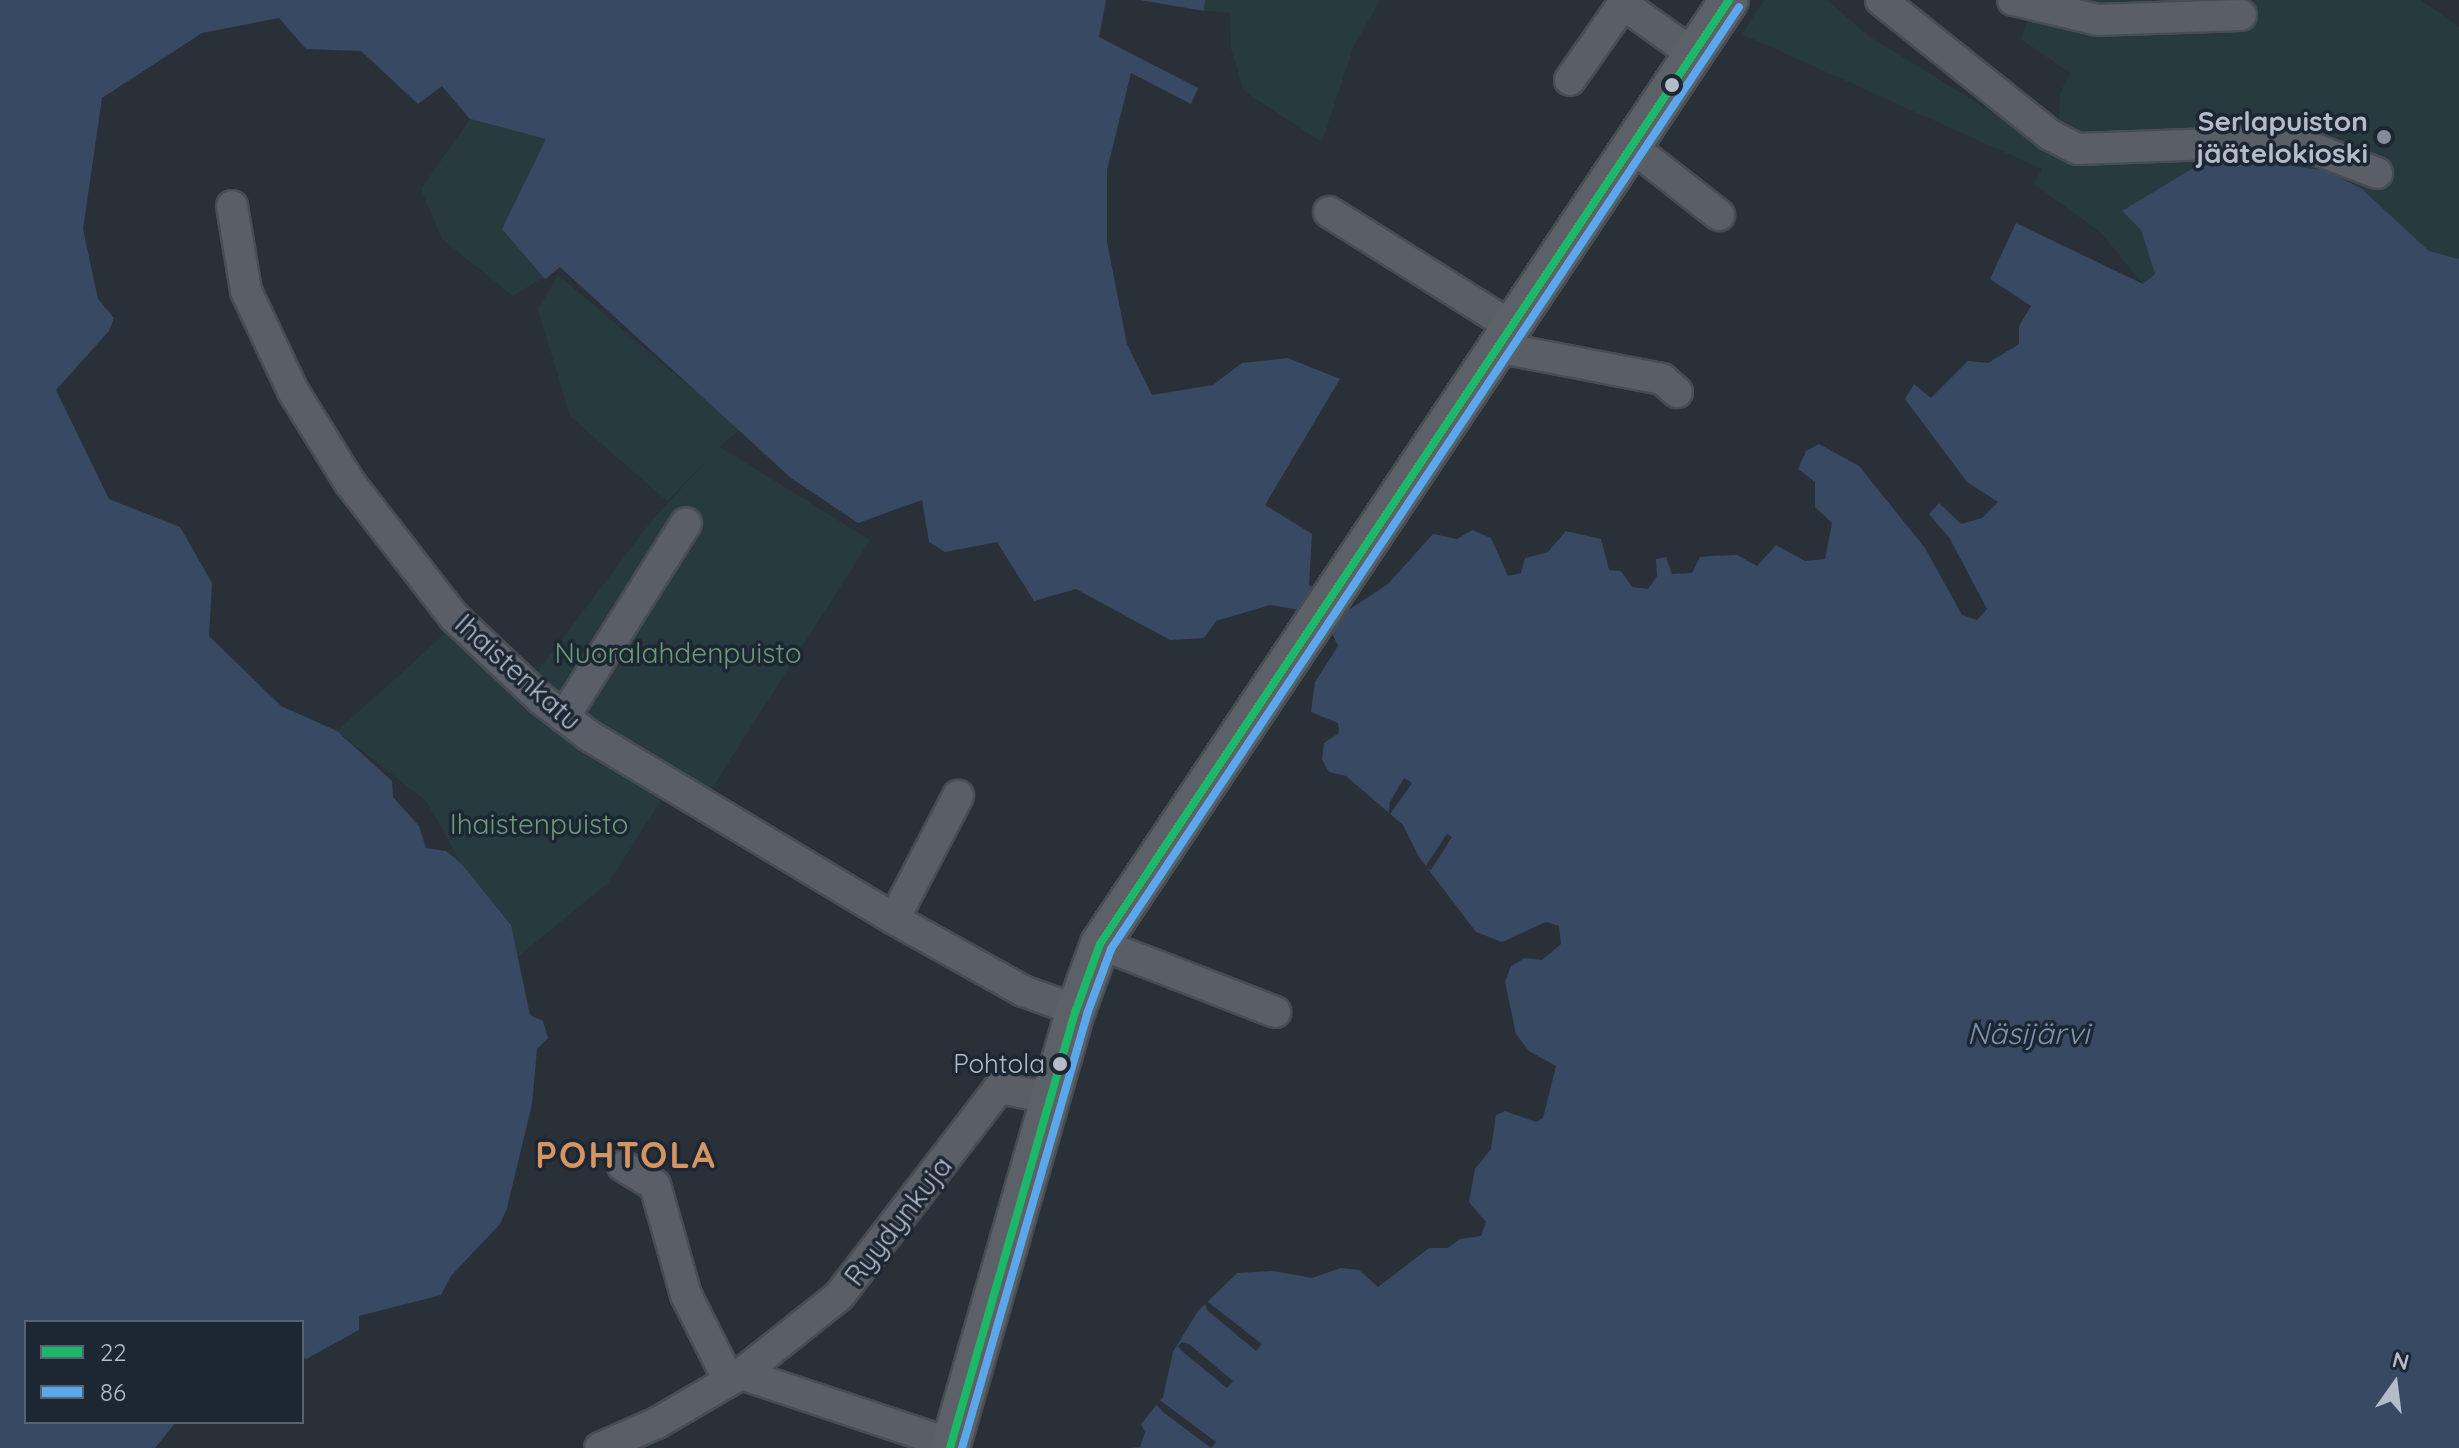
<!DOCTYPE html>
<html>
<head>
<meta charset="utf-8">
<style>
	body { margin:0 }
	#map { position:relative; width:2459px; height:1448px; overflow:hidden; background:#2a3038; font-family:Quicksand,sans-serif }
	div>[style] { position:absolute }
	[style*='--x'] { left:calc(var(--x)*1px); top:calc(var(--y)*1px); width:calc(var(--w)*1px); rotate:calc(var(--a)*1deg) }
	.green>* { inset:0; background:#273a3e }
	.water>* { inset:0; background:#384963 }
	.pier>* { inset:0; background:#2a3038 }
	.roads { filter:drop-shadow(2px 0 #484c53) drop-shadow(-2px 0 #484c53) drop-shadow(0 2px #484c53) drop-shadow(0 -2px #484c53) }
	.minor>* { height:30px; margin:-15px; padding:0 15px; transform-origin:15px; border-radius:15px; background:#5a5e66 }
	.major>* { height:38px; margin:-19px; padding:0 19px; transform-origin:19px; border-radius:19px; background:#5c6168 }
	.bus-1>* { height:8px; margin:-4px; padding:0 4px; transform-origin:4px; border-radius:4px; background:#1ab867 }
	.bus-2>* { height:8px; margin:-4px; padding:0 4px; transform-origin:4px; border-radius:4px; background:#5aa8eb }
	.dots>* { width:22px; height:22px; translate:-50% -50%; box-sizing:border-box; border:4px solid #1d2633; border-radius:50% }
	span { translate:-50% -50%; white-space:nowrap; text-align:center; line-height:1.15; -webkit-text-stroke:7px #1d2633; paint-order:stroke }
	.bus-label { font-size:26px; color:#b4bcc9 }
	.right { translate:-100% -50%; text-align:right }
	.poi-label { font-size:28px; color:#b4bcc9; font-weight:700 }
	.park-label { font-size:28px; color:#6b9a76 }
	.street-label { font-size:28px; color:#b4bcc9 }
	.water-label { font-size:30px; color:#7c92b1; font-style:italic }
	.district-label { font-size:36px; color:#d59563; font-weight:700; letter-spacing:2px }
	.legend { position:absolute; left:24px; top:1320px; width:280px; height:104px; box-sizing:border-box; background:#1d2633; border:2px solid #59626f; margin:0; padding:10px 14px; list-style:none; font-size:24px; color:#b4bcc9 }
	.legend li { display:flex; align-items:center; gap:16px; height:40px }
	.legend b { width:40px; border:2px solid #59626f }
	.north { position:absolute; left:2355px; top:1344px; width:80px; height:80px; -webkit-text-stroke:6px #1d2633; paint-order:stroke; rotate:14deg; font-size:22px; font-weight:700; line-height:32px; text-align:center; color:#b4bcc9 }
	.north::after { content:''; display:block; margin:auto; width:28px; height:36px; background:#b4bcc9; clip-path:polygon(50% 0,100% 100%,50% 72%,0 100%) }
</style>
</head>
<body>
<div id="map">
	<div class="green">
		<i style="clip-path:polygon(1205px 0,1380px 0,1353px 48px,1322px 142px,1244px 91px,1231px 49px,1230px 13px,1204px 11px)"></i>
		<i style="clip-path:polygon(1764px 0,1827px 0,1870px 37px,2051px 148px,2058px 132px,2060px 93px,2070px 73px,2021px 39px,2029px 17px,1997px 6px,1998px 0,2421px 0,2459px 27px,2459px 259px,2429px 251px,2362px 189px,2205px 161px,2123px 211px,2141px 230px,2155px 274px,2143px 284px,2101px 233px,2034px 184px,2042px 169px,1742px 34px)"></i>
		<i style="clip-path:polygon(470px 119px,547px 139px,739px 430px,720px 447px,870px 540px,709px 793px,584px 715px,537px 672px,653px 519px,710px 457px,667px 501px,570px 416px,538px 309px,558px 275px,713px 406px,560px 267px,513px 296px,442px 239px,421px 189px)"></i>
		<i style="clip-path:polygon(448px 631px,581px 749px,662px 799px,608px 883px,515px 959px,511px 924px,461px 863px,427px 802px,337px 731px)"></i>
	</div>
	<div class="water">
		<i style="clip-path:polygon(0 0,1106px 0,1099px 37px,1198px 88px,1191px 104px,1131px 73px,1107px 170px,1107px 242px,1127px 344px,1152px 395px,1213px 385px,1242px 363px,1288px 358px,1340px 379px,1265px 505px,1312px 534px,1309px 585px,1347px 611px,1388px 584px,1433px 534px,1457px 539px,1472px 530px,1491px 538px,1508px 576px,1521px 573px,1525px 558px,1548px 552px,1566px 531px,1601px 539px,1609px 570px,1621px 571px,1632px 587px,1648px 589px,1657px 576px,1656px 559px,1666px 557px,1672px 574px,1692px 573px,1700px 557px,1712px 556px,1737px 555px,1757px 566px,1776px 545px,1805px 561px,1825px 559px,1832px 523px,1815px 507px,1815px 482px,1798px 469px,1806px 451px,1819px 444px,1859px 466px,1925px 548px,1962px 615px,1977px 620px,1987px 609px,1950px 539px,1929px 514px,1939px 503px,1961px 524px,1982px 518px,1998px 502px,1967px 482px,1905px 399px,1914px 384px,1931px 398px,1968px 361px,1988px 363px,2019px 344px,2019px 326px,2031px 306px,1990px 279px,2016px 223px,2143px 284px,2155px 274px,2141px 230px,2122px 211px,2205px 161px,2249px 159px,2327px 171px,2362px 189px,2429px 251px,2459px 259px,2459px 1448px,1130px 1448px,1140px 1447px,1145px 1432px,1141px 1424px,1163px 1397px,1173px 1352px,1198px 1311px,1237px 1273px,1274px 1271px,1312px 1278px,1341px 1268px,1359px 1270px,1378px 1287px,1429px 1248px,1448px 1248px,1460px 1239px,1481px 1236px,1486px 1222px,1469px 1202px,1475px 1169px,1491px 1149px,1496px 1115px,1505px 1111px,1536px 1122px,1543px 1118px,1556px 1066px,1529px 1051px,1516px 1034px,1505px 982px,1511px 966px,1525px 958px,1542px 960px,1561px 944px,1559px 926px,1546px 922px,1502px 942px,1476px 932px,1419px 857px,1403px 825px,1346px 776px,1329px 772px,1322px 760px,1324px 743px,1339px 733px,1338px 723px,1311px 712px,1315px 682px,1338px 646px,1330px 629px,1306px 611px,1270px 605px,1216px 621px,1204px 638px,1170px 640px,1076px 589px,1034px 601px,997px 542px,945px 552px,929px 542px,922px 500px,858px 523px,791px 478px,560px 267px,545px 279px,502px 229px,546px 139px,470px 119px,442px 86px,418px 104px,361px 51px,306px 49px,279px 18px,202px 33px,102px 98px,83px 229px,98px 299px,114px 318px,109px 331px,56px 390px,109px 499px,180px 527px,212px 583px,209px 636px,281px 706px,337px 731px,392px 781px,393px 797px,419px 826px,426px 848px,446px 851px,461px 863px,511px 925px,530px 1015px,543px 1021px,548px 1038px,537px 1049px,532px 1104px,507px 1208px,500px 1224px,451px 1276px,441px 1295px,359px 1316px,359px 1330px,306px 1359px,302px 1357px,302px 1322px,26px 1322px,26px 1422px,176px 1422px,155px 1448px,0 1448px)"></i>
		<i style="clip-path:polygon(1140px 0,1205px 0,1204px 11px)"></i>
	</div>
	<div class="pier">
		<i style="clip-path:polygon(1404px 778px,1412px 783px,1388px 817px,1390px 802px)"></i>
		<i style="clip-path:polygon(1447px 834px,1452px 837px,1431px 870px,1425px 867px)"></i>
		<i style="clip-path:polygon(1204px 1299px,1262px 1344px,1256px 1351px,1207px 1310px)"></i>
		<i style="clip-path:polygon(1182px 1342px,1189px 1344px,1233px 1381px,1227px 1388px,1183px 1352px,1178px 1346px)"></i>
		<i style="clip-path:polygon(1157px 1398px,1216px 1442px,1211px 1448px,1163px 1412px,1154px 1402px)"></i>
	</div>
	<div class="roads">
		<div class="minor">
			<i style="--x:1881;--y:0;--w:216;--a:38.6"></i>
			<i style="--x:2050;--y:135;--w:31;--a:27"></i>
			<i style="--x:2078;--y:149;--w:216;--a:-2.1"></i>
			<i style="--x:2294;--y:141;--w:89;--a:21.1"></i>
			<i style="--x:2013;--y:0;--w:87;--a:13.2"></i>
			<i style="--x:2098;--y:20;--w:143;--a:-2"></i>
			<i style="--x:1570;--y:80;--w:93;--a:-55.1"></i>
			<i style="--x:1623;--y:4;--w:86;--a:35.5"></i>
			<i style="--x:1631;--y:146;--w:112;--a:38.1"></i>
			<i style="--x:232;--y:206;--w:86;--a:80.6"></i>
			<i style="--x:246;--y:291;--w:110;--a:64.8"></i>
			<i style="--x:293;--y:391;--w:108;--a:58.2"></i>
			<i style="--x:350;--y:483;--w:170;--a:52.2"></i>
			<i style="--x:454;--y:617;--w:120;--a:43.3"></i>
			<i style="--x:541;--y:699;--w:59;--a:37.5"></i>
			<i style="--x:588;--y:735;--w:357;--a:31"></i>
			<i style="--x:894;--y:919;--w:148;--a:29.2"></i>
			<i style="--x:1023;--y:991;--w:56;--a:19.7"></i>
			<i style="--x:1329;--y:212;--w:215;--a:32.1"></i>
			<i style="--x:1496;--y:347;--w:169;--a:10.9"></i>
			<i style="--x:1662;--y:379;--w:20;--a:41"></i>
			<i style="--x:564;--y:717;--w:229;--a:-57.8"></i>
			<i style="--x:894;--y:919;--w:139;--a:-62.5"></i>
			<i style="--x:1100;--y:944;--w:188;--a:21.2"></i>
			<i style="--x:623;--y:1166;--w:37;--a:31"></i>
			<i style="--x:655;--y:1185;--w:114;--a:74.3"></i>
			<i style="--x:686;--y:1295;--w:96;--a:63.4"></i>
			<i style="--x:741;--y:1374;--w:125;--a:-38.5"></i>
			<i style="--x:839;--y:1296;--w:262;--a:-52.4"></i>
			<i style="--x:999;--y:1088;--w:53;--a:10.9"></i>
			<i style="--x:600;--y:1448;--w:62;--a:-23.7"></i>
			<i style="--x:657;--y:1423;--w:97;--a:-30.3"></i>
			<i style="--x:741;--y:1374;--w:221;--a:18.4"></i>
		</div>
		<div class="major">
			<i style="--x:950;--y:1448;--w:456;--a:-74"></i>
			<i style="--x:1076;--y:1010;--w:70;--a:-70"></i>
			<i style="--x:1100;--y:944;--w:1134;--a:-56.32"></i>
		</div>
	</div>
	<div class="bus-1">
		<i style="--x:950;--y:1448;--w:456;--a:-74"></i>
		<i style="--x:1076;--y:1010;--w:70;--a:-70"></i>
		<i style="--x:1100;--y:944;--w:1134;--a:-56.32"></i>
	</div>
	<div class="bus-2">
		<i style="--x:962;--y:1448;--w:452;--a:-73.9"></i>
		<i style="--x:1087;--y:1014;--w:69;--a:-69.7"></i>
		<i style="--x:1111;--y:949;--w:1132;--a:-56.31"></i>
	</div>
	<div class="dots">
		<i style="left:1672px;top:85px;background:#b4bcc9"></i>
		<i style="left:2384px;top:137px;background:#848b96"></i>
		<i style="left:1060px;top:1064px;background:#b4bcc9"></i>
	</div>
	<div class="bus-label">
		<span class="right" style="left:1045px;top:1064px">Pohtola</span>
	</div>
	<div class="poi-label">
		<span class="right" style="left:2368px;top:137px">Serlapuiston<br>jäätelokioski</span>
	</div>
	<div class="park-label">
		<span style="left:678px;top:653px">Nuoralahdenpuisto</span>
		<span style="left:539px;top:824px">Ihaistenpuisto</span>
	</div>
	<div class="street-label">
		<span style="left:518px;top:672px;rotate:42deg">Ihaistenkatu</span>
		<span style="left:898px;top:1221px;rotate:-52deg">Ryydynkuja</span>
	</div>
	<div class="water-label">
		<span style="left:2028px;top:1033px">Näsijärvi</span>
	</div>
	<div class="district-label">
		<span style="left:626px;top:1155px">POHTOLA</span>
	</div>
	<ul class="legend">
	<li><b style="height:10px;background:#1ab867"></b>22</li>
	<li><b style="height:10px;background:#5aa8eb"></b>86</li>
	</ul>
	<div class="north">N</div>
</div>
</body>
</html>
